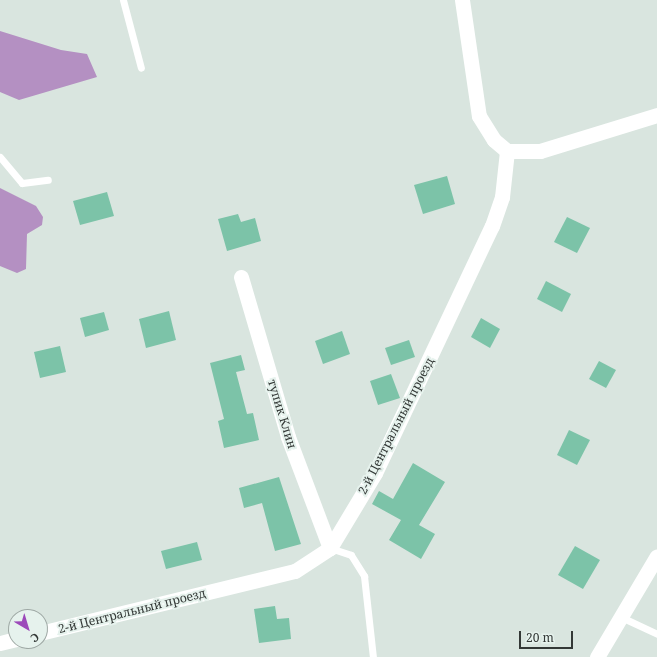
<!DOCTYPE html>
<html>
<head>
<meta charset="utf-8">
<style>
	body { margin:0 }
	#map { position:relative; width:657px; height:657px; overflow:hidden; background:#d9e5df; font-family:"Noto Serif",serif }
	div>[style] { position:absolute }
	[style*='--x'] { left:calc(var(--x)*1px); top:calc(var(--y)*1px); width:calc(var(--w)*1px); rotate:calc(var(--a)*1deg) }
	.forest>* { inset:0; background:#b490c2 }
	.building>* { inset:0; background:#7cc3a8 }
	.lane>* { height:7px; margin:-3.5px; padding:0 3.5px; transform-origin:3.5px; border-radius:3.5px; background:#fff }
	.street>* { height:15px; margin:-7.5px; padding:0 7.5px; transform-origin:7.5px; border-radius:7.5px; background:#fff }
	span { translate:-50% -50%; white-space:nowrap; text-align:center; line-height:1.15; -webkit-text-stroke:4px #e6f2ed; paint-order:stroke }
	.street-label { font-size:12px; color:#333836 }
	.north { position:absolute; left:8px; top:609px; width:40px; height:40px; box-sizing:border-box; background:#e6f2ed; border:1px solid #9ea8a4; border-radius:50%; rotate:142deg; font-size:11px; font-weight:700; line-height:16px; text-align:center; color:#333836 }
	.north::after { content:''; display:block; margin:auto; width:14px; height:18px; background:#9c4aba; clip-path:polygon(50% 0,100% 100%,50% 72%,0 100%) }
	.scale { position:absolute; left:519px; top:631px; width:54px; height:18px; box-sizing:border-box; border:2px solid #333836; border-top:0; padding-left:5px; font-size:12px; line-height:14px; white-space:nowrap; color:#333836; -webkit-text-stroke:3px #e6f2ed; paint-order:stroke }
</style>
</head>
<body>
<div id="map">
	<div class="forest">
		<i style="clip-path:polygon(0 31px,61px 50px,87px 54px,97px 77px,19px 100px,0 92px)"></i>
		<i style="clip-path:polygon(0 188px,36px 206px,43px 217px,42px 225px,27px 234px,26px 269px,17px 273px,0 266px)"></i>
	</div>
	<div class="building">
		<i style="clip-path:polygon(447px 176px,455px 204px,423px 214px,414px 185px)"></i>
		<i style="clip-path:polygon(107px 192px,114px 216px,80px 225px,73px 201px)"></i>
		<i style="clip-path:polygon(238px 214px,241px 222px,255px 218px,261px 241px,227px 251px,218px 219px)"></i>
		<i style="clip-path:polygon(567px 217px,590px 228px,577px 253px,554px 242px)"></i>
		<i style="clip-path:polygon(546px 281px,571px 294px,562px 312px,537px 299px)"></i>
		<i style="clip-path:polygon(169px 311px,176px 340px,146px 348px,139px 319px)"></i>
		<i style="clip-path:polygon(104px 312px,109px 330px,85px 337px,80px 318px)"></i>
		<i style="clip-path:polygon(481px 318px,500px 329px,490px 348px,471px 337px)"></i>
		<i style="clip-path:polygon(342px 331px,350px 354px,323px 364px,315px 341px)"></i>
		<i style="clip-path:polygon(409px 340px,415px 357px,391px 365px,385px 348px)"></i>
		<i style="clip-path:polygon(60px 346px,66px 372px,40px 378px,34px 352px)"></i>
		<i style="clip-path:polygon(241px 355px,245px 370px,236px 372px,247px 414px,253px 413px,259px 440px,224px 448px,218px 421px,224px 419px,210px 363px)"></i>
		<i style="clip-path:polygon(599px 361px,616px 370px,606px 388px,589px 379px)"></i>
		<i style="clip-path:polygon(391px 374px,400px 398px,378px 405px,370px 381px)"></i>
		<i style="clip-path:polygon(569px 430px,590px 440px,577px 465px,557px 455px)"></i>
		<i style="clip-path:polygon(413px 463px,445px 482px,419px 525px,435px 534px,421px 559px,389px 540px,401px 520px,372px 504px,379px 491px,393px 499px)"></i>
		<i style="clip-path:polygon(279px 477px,301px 544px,275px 551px,262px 503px,244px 508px,239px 488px)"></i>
		<i style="clip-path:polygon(197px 542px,202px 560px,166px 569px,161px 551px)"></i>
		<i style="clip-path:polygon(575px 546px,600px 560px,583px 589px,558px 575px)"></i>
		<i style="clip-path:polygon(275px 606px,277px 619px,289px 618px,291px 639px,259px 643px,254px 609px)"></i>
	</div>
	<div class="lane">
		<i style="--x:123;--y:0;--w:70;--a:75.2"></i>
		<i style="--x:0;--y:157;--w:34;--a:50"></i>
		<i style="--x:22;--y:183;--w:26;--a:-7"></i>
		<i style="--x:330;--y:548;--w:22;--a:18"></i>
		<i style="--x:351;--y:555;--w:25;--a:58"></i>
		<i style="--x:364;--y:576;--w:81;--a:83.7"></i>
		<i style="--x:621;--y:617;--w:40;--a:25"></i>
	</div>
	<div class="street">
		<i style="--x:462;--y:0;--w:117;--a:81.7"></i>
		<i style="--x:479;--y:116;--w:28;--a:58"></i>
		<i style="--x:494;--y:140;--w:17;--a:40"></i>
		<i style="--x:507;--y:151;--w:33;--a:0"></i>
		<i style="--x:540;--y:151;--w:122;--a:-17.1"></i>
		<i style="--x:241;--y:277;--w:167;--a:73.6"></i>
		<i style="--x:288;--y:437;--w:119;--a:69.3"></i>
		<i style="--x:40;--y:633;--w:262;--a:-13.7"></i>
		<i style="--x:295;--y:571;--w:42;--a:-33.3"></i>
		<i style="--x:330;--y:548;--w:87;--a:-59"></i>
		<i style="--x:375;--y:473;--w:273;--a:-64.7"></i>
		<i style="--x:492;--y:226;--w:31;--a:-71"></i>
		<i style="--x:502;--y:197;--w:46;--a:-83.8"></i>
		<i style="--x:0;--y:643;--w:16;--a:-14"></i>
		<i style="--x:597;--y:657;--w:117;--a:-59.3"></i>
	</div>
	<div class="street-label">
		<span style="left:282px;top:414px;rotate:73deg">тупик Клин</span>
		<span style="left:396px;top:426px;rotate:-63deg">2-й Центральный проезд</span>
		<span style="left:132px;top:611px;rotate:-14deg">2-й Центральный проезд</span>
	</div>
	<div class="north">С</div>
	<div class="scale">20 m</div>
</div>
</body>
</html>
